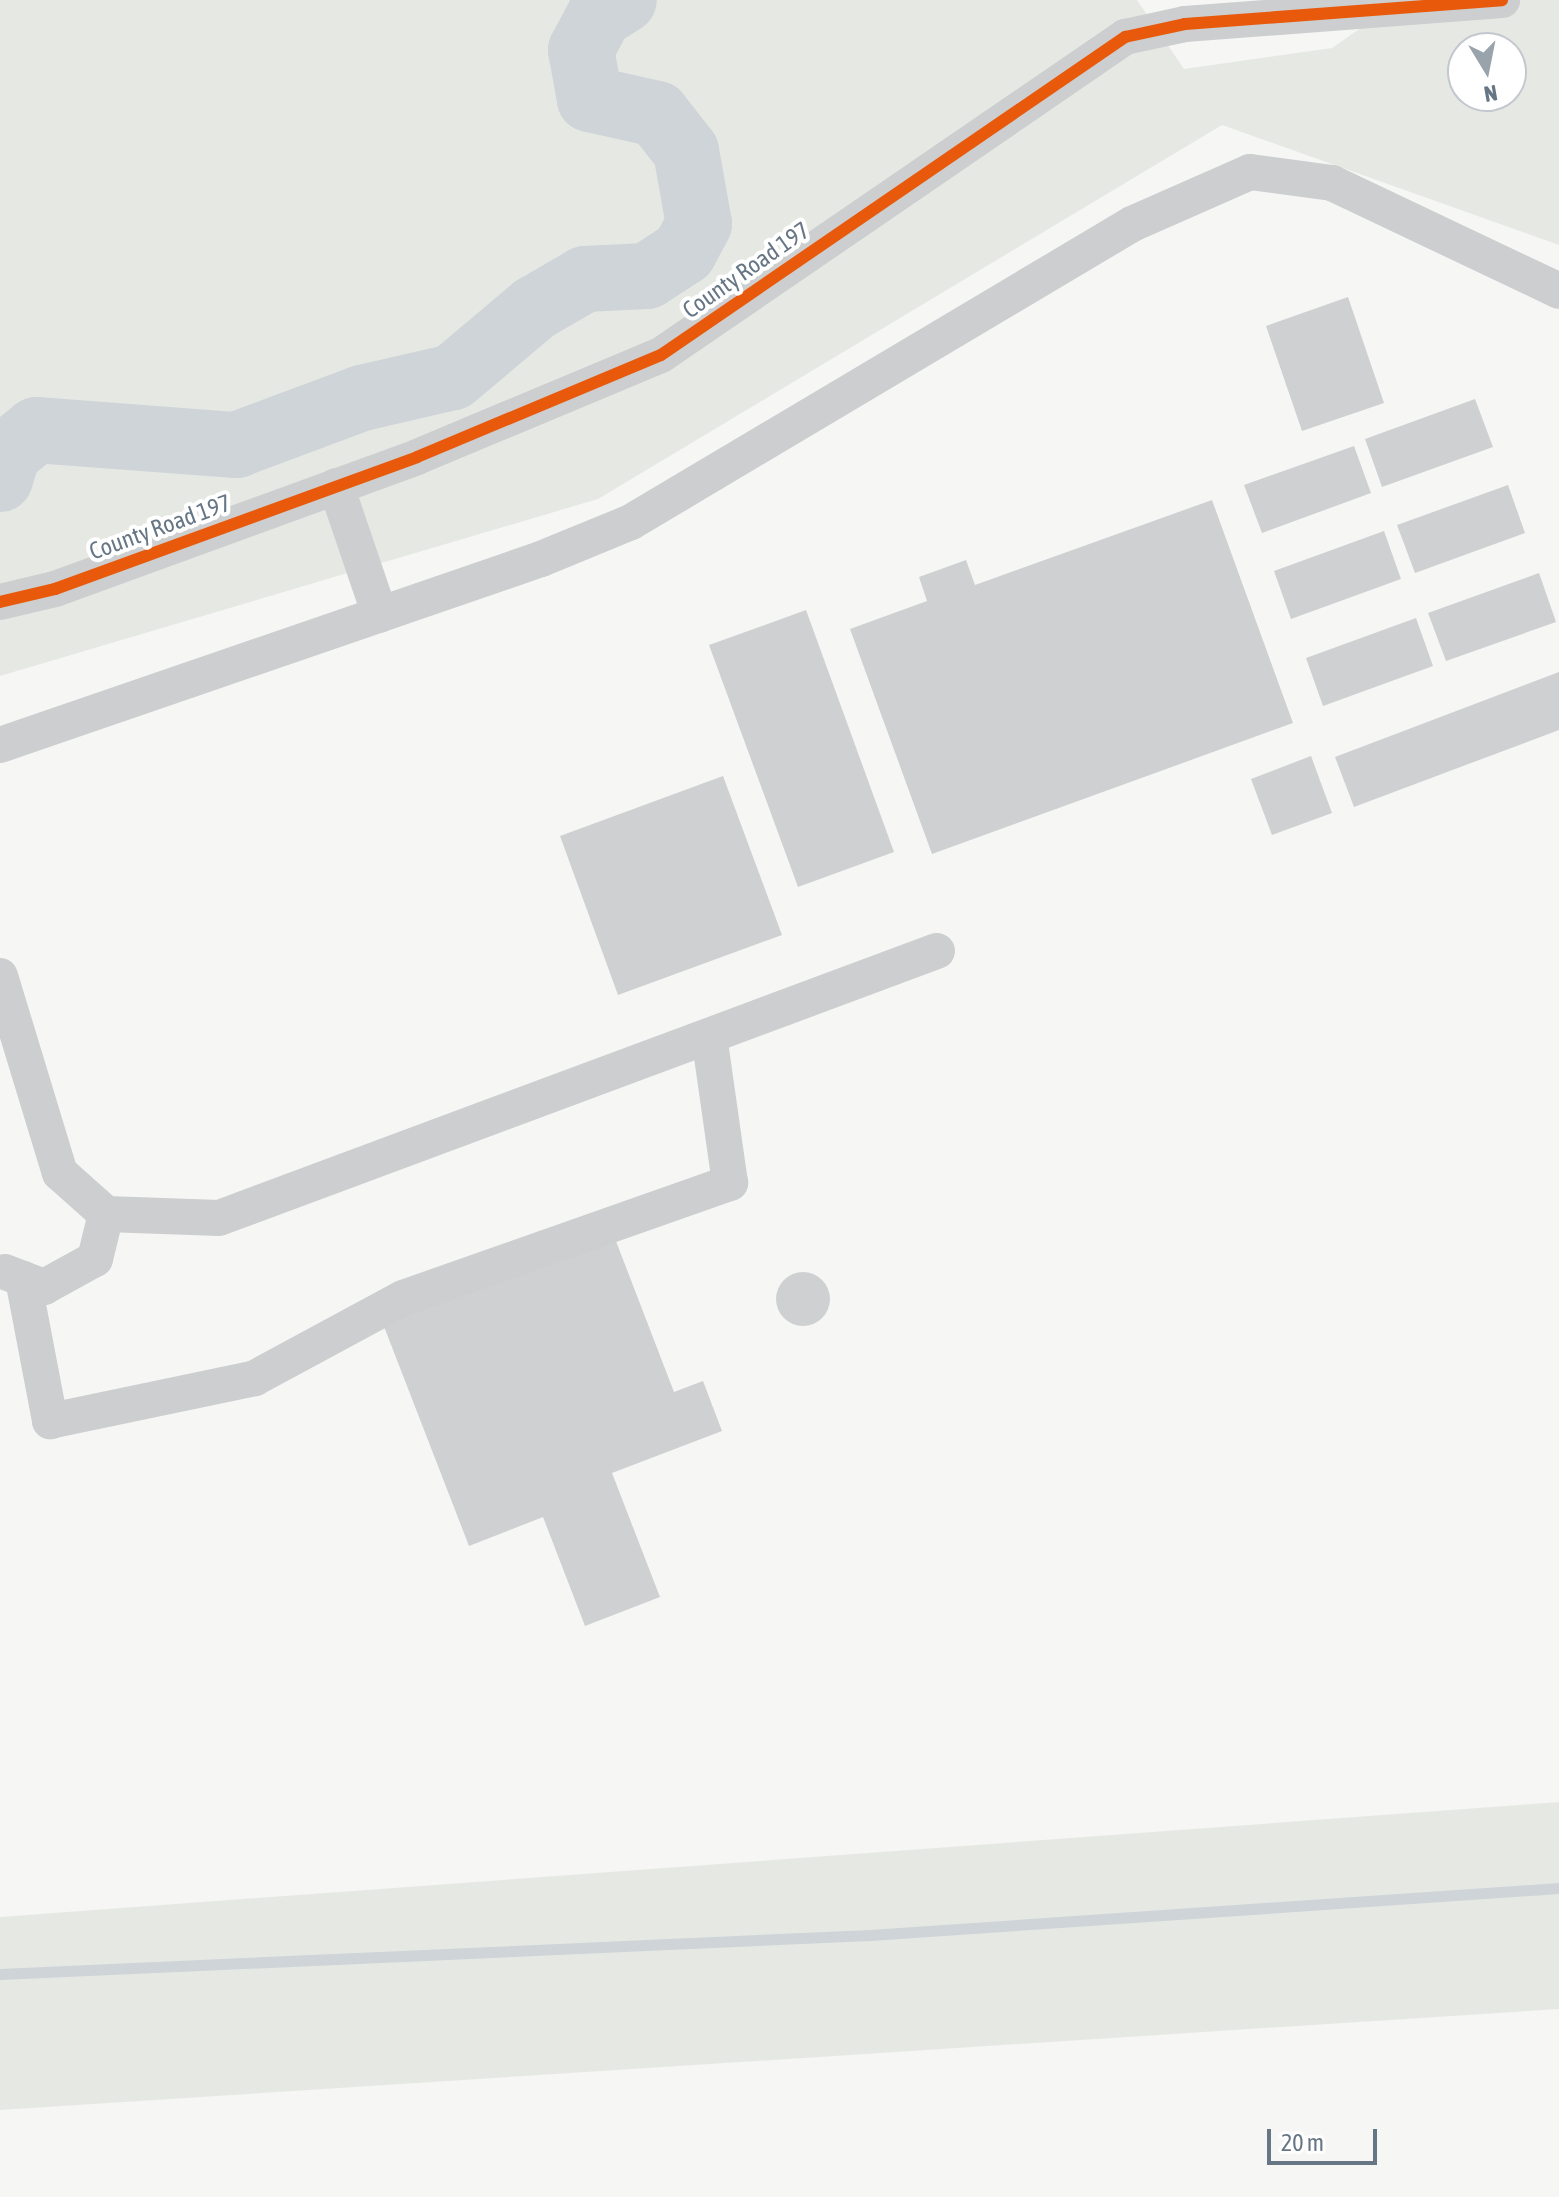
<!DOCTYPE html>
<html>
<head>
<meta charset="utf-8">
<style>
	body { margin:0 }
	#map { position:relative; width:1559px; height:2197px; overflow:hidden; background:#f6f6f5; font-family:"Asap Condensed",sans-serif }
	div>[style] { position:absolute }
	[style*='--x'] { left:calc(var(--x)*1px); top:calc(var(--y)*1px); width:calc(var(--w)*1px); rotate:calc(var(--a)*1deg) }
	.green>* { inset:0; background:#e6e9e3 }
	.stream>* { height:11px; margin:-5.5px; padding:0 5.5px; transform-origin:5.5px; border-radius:5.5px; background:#ced4d8 }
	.river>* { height:66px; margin:-33px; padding:0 33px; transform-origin:33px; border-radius:33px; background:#ced4d8 }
	.building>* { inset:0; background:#ced0d1 }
	.round { border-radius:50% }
	.minor>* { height:36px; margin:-18px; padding:0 18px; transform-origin:18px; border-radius:18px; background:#cccecf }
	.cycleway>* { height:12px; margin:-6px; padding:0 6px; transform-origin:6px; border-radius:6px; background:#e8590c }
	span { translate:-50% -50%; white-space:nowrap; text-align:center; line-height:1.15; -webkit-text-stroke:8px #fff; paint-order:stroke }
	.street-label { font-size:24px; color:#677685 }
	.north { position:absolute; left:1447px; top:32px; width:80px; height:80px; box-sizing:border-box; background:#fff; border:2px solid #c2c8ce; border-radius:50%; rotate:170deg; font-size:22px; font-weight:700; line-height:32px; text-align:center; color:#677685 }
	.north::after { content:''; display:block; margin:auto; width:28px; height:36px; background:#99a3ac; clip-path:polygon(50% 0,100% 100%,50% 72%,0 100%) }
	.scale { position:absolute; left:1267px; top:2129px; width:110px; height:36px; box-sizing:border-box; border:4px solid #677685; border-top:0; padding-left:10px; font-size:24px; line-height:28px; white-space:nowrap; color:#677685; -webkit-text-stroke:6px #fff; paint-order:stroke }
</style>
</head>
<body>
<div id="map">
	<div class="green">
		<i style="clip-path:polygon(evenodd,0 0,1137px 0,1184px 69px,1332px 48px,1401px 0,1559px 0,1559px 245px,1222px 125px,598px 499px,0 676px,0 0,1463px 48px,1511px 48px,1511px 96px,1463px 96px,1463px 48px)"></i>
		<i style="clip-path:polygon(1559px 1802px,1559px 2009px,0 2110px,0 1917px)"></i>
	</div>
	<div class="stream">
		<i style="--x:0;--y:1974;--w:871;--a:-2.57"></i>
		<i style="--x:870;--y:1935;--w:691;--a:-3.9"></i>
	</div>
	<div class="river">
		<i style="--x:0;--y:479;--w:27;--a:-73"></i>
		<i style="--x:8;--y:453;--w:36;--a:-39"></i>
		<i style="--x:36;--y:430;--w:201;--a:4.3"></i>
		<i style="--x:236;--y:445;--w:134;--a:-20.5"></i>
		<i style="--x:362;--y:398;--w:93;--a:-13"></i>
		<i style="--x:453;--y:377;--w:107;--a:-40.1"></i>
		<i style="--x:535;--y:308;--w:58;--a:-30.1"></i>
		<i style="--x:585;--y:279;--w:62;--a:-2.8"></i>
		<i style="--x:647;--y:276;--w:44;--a:-33"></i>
		<i style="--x:684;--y:252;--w:32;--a:-62"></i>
		<i style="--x:699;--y:224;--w:74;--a:-100.1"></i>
		<i style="--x:686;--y:151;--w:47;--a:-128.1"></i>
		<i style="--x:657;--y:114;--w:69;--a:-167.4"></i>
		<i style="--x:590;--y:99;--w:50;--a:-100.4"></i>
		<i style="--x:581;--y:50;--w:40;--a:-62"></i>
		<i style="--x:600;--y:15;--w:28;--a:-32"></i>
	</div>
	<div class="building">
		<i style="clip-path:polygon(1348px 297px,1384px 403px,1302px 431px,1266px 326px)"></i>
		<i style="clip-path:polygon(1475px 399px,1493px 447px,1382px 487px,1365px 439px)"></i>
		<i style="clip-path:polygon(1354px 446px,1371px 493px,1262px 533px,1244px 485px)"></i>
		<i style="clip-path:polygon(1508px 485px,1525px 533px,1415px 573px,1397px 525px)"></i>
		<i style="clip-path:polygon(1212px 500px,1293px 723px,932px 854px,850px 629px,927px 601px,919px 577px,966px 560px,975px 585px)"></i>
		<i style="clip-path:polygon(1384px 531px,1401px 579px,1291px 619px,1274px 571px)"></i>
		<i style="clip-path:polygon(1539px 573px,1556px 622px,1446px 661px,1428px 613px)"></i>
		<i style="clip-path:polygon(806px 610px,894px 852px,798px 887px,709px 645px)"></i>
		<i style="clip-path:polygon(1416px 618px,1433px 666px,1323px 706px,1306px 658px)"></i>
		<i style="clip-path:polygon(1559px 672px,1559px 730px,1354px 807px,1335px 757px)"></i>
		<i style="clip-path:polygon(1311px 756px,1332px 813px,1272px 835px,1251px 779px)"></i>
		<i style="clip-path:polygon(723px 776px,782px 935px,618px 995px,560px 836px)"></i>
		<i style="clip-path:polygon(614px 1236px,674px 1392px,703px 1381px,722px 1431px,612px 1473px,660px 1597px,585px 1626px,543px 1517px,469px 1546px,383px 1324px)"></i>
		<i class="round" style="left:776px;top:1272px;width:54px;height:54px"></i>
	</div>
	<div class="minor">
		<i style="--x:336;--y:486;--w:136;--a:71.2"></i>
		<i style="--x:0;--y:602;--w:57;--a:-13.3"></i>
		<i style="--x:55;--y:589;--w:385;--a:-20"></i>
		<i style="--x:417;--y:457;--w:264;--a:-22.7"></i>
		<i style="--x:661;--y:355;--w:563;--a:-34.42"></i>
		<i style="--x:1125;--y:37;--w:61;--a:-12.2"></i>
		<i style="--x:1185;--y:24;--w:318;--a:-4.3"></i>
		<i style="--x:0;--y:745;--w:572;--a:-18.97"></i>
		<i style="--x:541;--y:559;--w:97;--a:-22.3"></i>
		<i style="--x:631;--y:522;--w:583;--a:-30.74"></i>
		<i style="--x:1132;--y:224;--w:129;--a:-23.8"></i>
		<i style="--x:1250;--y:172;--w:83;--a:7.6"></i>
		<i style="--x:1332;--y:183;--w:251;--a:25.4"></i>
		<i style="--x:0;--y:976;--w:206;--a:73.1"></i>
		<i style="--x:60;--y:1173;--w:62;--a:41.7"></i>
		<i style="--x:106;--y:1214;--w:113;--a:2"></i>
		<i style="--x:219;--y:1218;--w:766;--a:-20.4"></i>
		<i style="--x:5;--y:1272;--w:42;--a:21"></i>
		<i style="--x:44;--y:1287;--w:58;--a:-28.8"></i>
		<i style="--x:95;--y:1259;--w:46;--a:-76.3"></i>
		<i style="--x:23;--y:1279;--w:145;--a:79.2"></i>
		<i style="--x:50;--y:1421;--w:209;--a:-11.8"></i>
		<i style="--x:255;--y:1378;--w:168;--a:-28.4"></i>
		<i style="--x:403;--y:1298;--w:347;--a:-19.4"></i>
		<i style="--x:730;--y:1183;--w:148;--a:-98.1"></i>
	</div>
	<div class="cycleway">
		<i style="--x:0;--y:602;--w:57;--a:-13.3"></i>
		<i style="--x:55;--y:589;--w:385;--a:-20"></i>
		<i style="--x:417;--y:457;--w:264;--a:-22.7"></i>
		<i style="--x:661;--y:355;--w:563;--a:-34.42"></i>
		<i style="--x:1125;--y:37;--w:61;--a:-12.2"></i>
		<i style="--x:1185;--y:24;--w:318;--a:-4.3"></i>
	</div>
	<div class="street-label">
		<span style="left:746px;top:270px;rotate:-35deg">County Road 197</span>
		<span style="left:160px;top:527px;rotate:-20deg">County Road 197</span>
	</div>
	<div class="north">N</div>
	<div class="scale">20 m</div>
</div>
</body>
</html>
